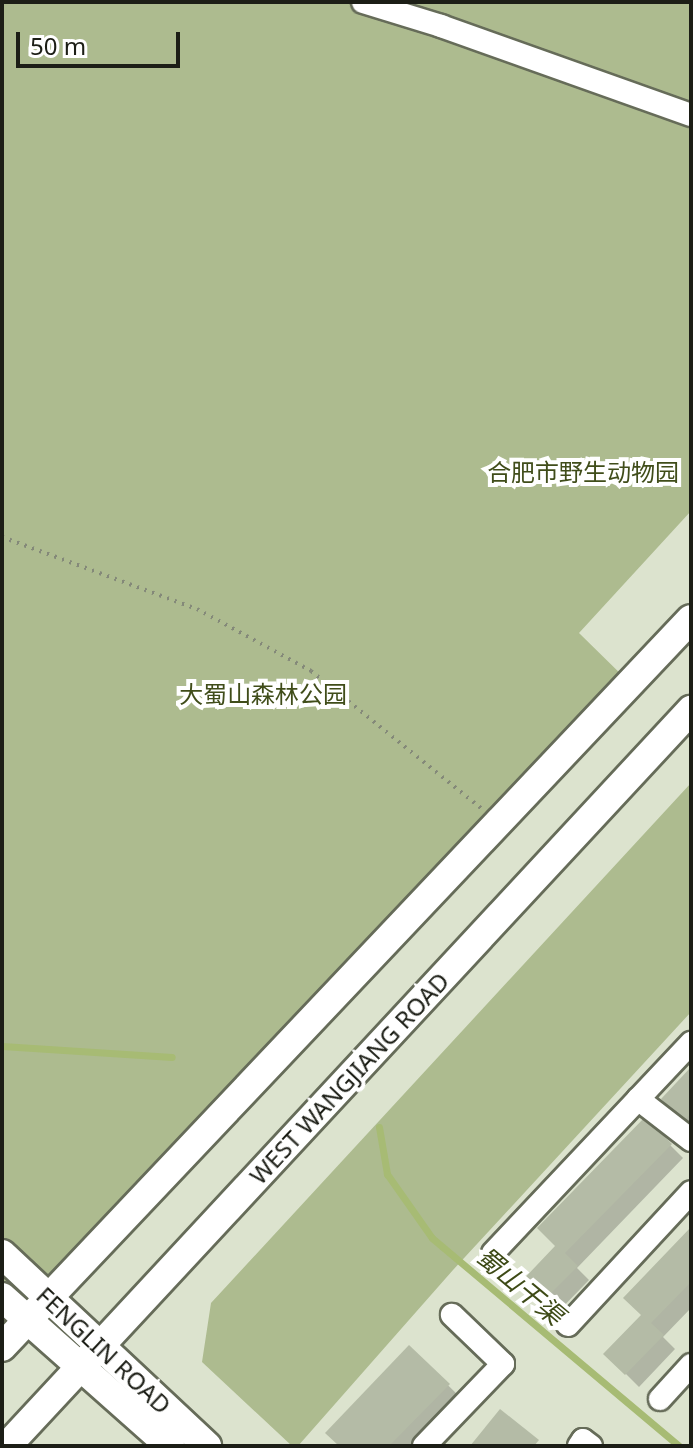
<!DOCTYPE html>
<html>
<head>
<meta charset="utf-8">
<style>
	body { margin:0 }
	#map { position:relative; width:693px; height:1448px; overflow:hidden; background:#dce3ce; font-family:"Noto Sans","Noto Sans SC",sans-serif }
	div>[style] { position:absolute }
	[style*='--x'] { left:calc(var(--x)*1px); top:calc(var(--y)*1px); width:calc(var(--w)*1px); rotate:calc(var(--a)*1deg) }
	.green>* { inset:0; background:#adbb8f }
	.shadow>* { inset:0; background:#0003 }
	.stream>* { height:7px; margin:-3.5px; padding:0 3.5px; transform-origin:3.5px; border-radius:3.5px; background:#a7bb74 }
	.building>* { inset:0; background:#b4bba6 }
	.path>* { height:4px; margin-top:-2px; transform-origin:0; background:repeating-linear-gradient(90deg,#848979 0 2px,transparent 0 8px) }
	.roads { filter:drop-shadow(2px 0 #666c59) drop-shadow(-2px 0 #666c59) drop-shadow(0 2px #666c59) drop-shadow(0 -2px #666c59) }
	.minor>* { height:22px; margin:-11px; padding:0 11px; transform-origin:11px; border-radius:11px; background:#fff }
	.major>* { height:28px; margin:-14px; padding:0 14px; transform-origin:14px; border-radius:14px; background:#fff }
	span { translate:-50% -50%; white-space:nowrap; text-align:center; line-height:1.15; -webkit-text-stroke:8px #fff; paint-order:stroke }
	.park-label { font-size:24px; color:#404d1a }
	.street-label { font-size:24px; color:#1c1e16 }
	.water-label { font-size:26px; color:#3d4a16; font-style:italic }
	.frame { position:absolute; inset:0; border:4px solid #1c1e16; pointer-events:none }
	.scale { position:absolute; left:16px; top:32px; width:164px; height:36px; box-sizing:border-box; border:4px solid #1c1e16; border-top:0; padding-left:10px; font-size:24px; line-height:28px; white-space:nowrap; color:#1c1e16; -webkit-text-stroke:6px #fff; paint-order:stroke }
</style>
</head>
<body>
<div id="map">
	<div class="green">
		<i style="clip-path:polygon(2px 2px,691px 2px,691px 511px,579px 633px,631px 684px,2px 1347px)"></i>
		<i style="clip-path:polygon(691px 783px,691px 1012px,453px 1270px,298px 1446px,292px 1446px,202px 1362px,211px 1303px)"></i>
	</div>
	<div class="shadow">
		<i style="clip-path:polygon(691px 1070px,691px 1125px,664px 1099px)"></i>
		<i style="clip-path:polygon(645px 1120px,683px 1158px,577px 1268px,589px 1280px,553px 1317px,520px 1285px,558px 1246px)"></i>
		<i style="clip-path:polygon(691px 1230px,691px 1308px,663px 1337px,675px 1349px,639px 1387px,606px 1354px,644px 1316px)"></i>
		<i style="clip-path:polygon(410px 1348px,461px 1398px,415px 1446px,341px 1446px)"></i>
	</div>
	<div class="stream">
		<i style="--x:2;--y:1046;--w:170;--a:3.7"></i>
		<i style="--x:379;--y:1127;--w:48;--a:80.3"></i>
		<i style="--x:387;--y:1174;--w:78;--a:54.9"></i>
		<i style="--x:432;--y:1238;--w:323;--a:40.1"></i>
	</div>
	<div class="building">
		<i style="clip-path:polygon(691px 1067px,691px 1113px,684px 1121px,661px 1099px)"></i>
		<i style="clip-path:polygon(645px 1117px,672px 1144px,565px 1253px,578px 1266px,539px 1305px,518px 1285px,555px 1246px,537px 1228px)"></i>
		<i style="clip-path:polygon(691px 1227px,691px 1282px,651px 1323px,664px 1335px,625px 1375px,603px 1354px,641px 1315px,623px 1298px)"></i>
		<i style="clip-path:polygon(409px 1345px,450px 1384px,389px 1446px,339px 1446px,325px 1433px)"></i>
		<i style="clip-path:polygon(500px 1409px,539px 1440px,534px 1446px,470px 1446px)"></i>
	</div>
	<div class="path">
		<i style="--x:2;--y:537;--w:208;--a:20.3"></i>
		<i style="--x:197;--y:609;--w:130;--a:28.5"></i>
		<i style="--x:311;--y:671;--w:220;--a:38.9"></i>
	</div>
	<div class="roads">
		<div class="minor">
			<i style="--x:363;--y:2;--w:82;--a:17.1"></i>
			<i style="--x:441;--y:26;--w:265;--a:19.6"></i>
			<i style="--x:638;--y:1099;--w:67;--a:37.7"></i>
			<i style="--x:493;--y:1253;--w:289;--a:-46.7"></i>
			<i style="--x:568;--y:1325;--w:181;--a:-47.2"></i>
			<i style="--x:660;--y:1399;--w:46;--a:-47.6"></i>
			<i style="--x:424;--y:1446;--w:114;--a:-46.1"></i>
			<i style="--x:503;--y:1364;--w:71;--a:-136.1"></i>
			<i style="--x:579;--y:1446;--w:7;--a:-56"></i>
			<i style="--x:583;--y:1440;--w:10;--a:37"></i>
		</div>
		<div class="major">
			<i style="--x:2;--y:1254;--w:281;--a:43.1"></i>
			<i style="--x:2;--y:1297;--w:225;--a:41.6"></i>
			<i style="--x:2;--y:1347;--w:1002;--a:-46.58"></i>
			<i style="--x:7;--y:1446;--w:1005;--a:-47.1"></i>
		</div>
	</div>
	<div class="park-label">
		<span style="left:583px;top:472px">合肥市野生动物园</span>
		<span style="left:263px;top:694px">大蜀山森林公园</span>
	</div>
	<div class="street-label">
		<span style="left:349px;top:1078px;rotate:-47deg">WEST WANGJIANG ROAD</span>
		<span style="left:104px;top:1350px;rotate:43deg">FENGLIN ROAD</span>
	</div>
	<div class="water-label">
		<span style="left:520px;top:1286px;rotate:40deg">蜀山干渠</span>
	</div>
	<div class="frame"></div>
	<div class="scale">50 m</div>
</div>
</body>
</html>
